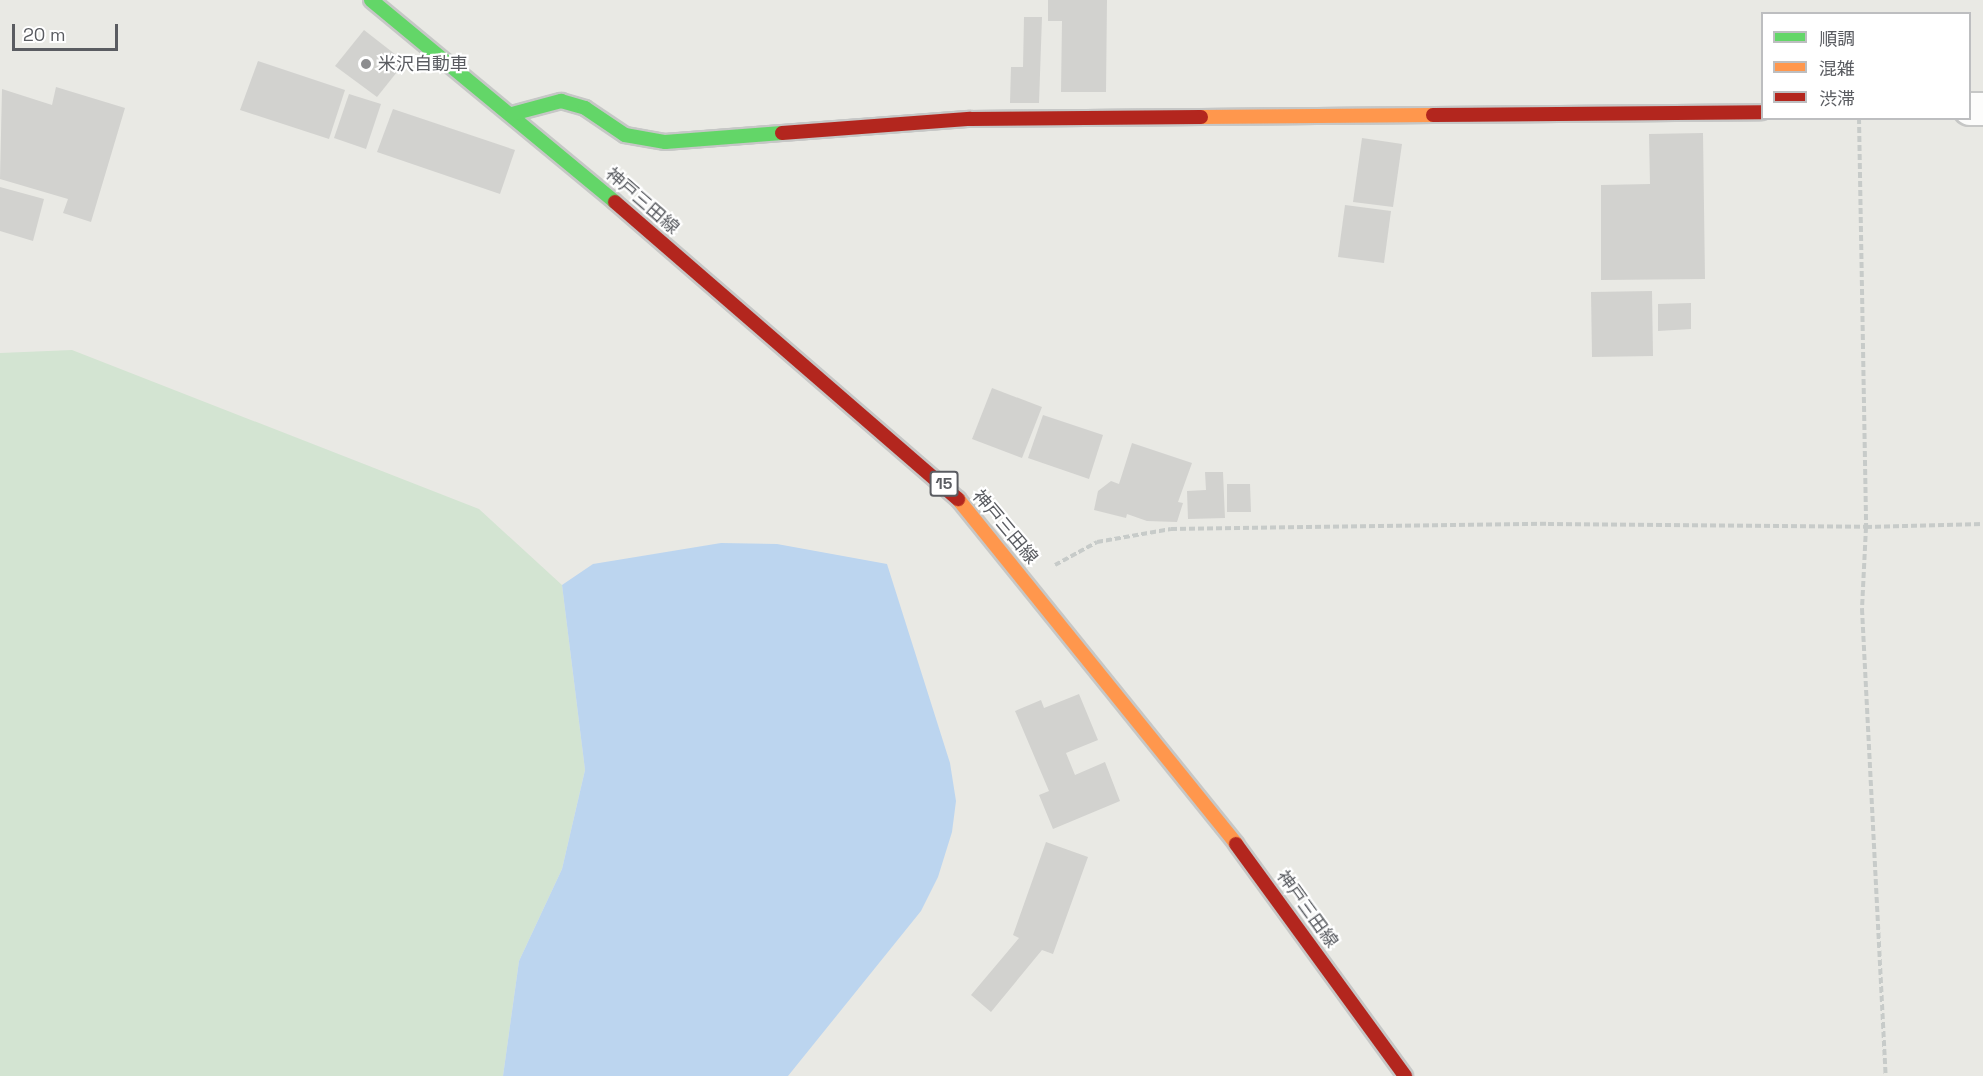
<!DOCTYPE html>
<html>
<head>
<meta charset="utf-8">
<style>
	body { margin:0 }
	#map { position:relative; width:1983px; height:1076px; overflow:hidden; background:#e9e9e4; font-family:"Space Grotesk","Noto Sans JP",sans-serif }
	div>[style] { position:absolute }
	[style*='--x'] { left:calc(var(--x)*1px); top:calc(var(--y)*1px); width:calc(var(--w)*1px); rotate:calc(var(--a)*1deg) }
	.green>* { inset:0; background:#d3e4d2 }
	.water>* { inset:0; background:#bcd5ef }
	.building>* { inset:0; background:#d2d2cf }
	.path>* { height:4px; margin-top:-2px; transform-origin:0; background:repeating-linear-gradient(90deg,#c7cbc9 0 6px,transparent 0 9px) }
	.roads { filter:drop-shadow(2px 0 #c6c7c6) drop-shadow(-2px 0 #c6c7c6) drop-shadow(0 2px #c6c7c6) drop-shadow(0 -2px #c6c7c6) }
	.street>* { height:32px; margin:-16px; padding:0 16px; transform-origin:16px; border-radius:16px; background:#fcfcfb }
	.fast>* { height:14px; margin:-7px; padding:0 7px; transform-origin:7px; border-radius:7px; background:#63d668 }
	.slow>* { height:14px; margin:-7px; padding:0 7px; transform-origin:7px; border-radius:7px; background:#ff974d }
	.jam>* { height:14px; margin:-7px; padding:0 7px; transform-origin:7px; border-radius:7px; background:#b3261e }
	.dots>* { width:16px; height:16px; translate:-50% -50%; box-sizing:border-box; border:3px solid #fff; border-radius:50% }
	span { translate:-50% -50%; white-space:nowrap; text-align:center; line-height:1.15; -webkit-text-stroke:4.5px #fff; paint-order:stroke }
	.shield-label span { padding:2px 4px; background:#fff; border:2px solid; border-radius:4px; -webkit-text-stroke-width:0 }
	.shield-label { font-size:16px; color:#5a5c61; font-weight:700 }
	.poi-label { font-size:18px; color:#5a5c61 }
	.left { translate:0 -50%; text-align:left }
	.street-label { font-size:18px; color:#5a5c61 }
	.legend { position:absolute; left:1761px; top:12px; width:210px; height:108px; box-sizing:border-box; background:#fff; border:2px solid #bdbec0; margin:0; padding:8px 10px; list-style:none; font-size:18px; color:#5a5c61 }
	.legend li { display:flex; align-items:center; gap:12px; height:30px }
	.legend b { width:30px; border:2px solid #bdbec0 }
	.scale { position:absolute; left:12px; top:24px; width:106px; height:27px; box-sizing:border-box; border:3px solid #5a5c61; border-top:0; padding-left:8px; font-size:18px; line-height:21px; white-space:nowrap; color:#5a5c61; -webkit-text-stroke:4px #fff; paint-order:stroke }
</style>
</head>
<body>
<div id="map">
	<div class="green">
		<i style="clip-path:polygon(72px 350px,479px 509px,562px 585px,585px 770px,562px 869px,519px 961px,503px 1076px,0 1076px,0 353px)"></i>
	</div>
	<div class="water">
		<i style="clip-path:polygon(721px 543px,777px 544px,887px 564px,950px 763px,956px 801px,952px 832px,938px 877px,921px 911px,788px 1076px,503px 1076px,519px 961px,562px 869px,585px 770px,562px 585px,593px 564px)"></i>
	</div>
	<div class="building">
		<i style="clip-path:polygon(1048px 0,1107px 0,1106px 92px,1061px 92px,1062px 21px,1048px 21px)"></i>
		<i style="clip-path:polygon(1024px 17px,1042px 17px,1039px 103px,1010px 103px,1011px 67px,1023px 67px)"></i>
		<i style="clip-path:polygon(364px 30px,405px 62px,377px 97px,335px 66px)"></i>
		<i style="clip-path:polygon(258px 61px,345px 90px,329px 139px,240px 110px)"></i>
		<i style="clip-path:polygon(56px 87px,125px 108px,91px 222px,63px 213px,68px 199px,0 179px,2px 89px,52px 105px)"></i>
		<i style="clip-path:polygon(349px 94px,381px 104px,366px 149px,334px 138px)"></i>
		<i style="clip-path:polygon(393px 109px,515px 150px,500px 194px,377px 152px)"></i>
		<i style="clip-path:polygon(1703px 133px,1705px 279px,1601px 280px,1601px 185px,1650px 184px,1649px 134px)"></i>
		<i style="clip-path:polygon(1362px 138px,1402px 144px,1393px 207px,1353px 202px)"></i>
		<i style="clip-path:polygon(0 187px,44px 199px,33px 241px,0 231px)"></i>
		<i style="clip-path:polygon(1345px 205px,1391px 211px,1384px 263px,1338px 257px)"></i>
		<i style="clip-path:polygon(1652px 291px,1653px 356px,1592px 357px,1591px 292px)"></i>
		<i style="clip-path:polygon(1691px 303px,1691px 329px,1658px 331px,1658px 304px)"></i>
		<i style="clip-path:polygon(992px 388px,1042px 407px,1022px 458px,972px 439px)"></i>
		<i style="clip-path:polygon(1043px 415px,1103px 435px,1089px 479px,1028px 458px)"></i>
		<i style="clip-path:polygon(1132px 443px,1192px 463px,1178px 502px,1183px 503px,1177px 522px,1147px 521px,1127px 514px,1126px 518px,1094px 510px,1098px 491px,1111px 481px,1119px 484px)"></i>
		<i style="clip-path:polygon(1205px 472px,1223px 472px,1225px 518px,1188px 519px,1187px 491px,1206px 490px)"></i>
		<i style="clip-path:polygon(1227px 484px,1250px 484px,1251px 512px,1227px 512px)"></i>
		<i style="clip-path:polygon(1079px 694px,1098px 740px,1066px 753px,1075px 775px,1105px 762px,1120px 801px,1053px 829px,1039px 795px,1049px 791px,1015px 711px,1041px 700px,1044px 708px)"></i>
		<i style="clip-path:polygon(1046px 842px,1088px 857px,1053px 954px,1042px 950px,991px 1012px,971px 995px,1019px 938px,1013px 935px)"></i>
	</div>
	<div class="path">
		<i style="--x:1859;--y:118;--w:409;--a:89"></i>
		<i style="--x:1866;--y:527;--w:82;--a:92.8"></i>
		<i style="--x:1862;--y:609;--w:468;--a:87.1"></i>
		<i style="--x:1055;--y:565;--w:48;--a:-28.7"></i>
		<i style="--x:1097;--y:542;--w:75;--a:-10"></i>
		<i style="--x:1171;--y:529;--w:377;--a:-0.8"></i>
		<i style="--x:1548;--y:524;--w:318;--a:0.5"></i>
		<i style="--x:1866;--y:527;--w:117;--a:-1.5"></i>
	</div>
	<div class="roads">
		<div class="street">
			<i style="--x:1970;--y:109;--w:13;--a:0"></i>
		</div>
		<div class="fast">
			<i style="--x:371;--y:0;--w:317;--a:39.6"></i>
			<i style="--x:512;--y:114;--w:51;--a:-14.9"></i>
			<i style="--x:561;--y:101;--w:25;--a:16"></i>
			<i style="--x:585;--y:108;--w:48;--a:34"></i>
			<i style="--x:625;--y:135;--w:41;--a:9.9"></i>
			<i style="--x:665;--y:142;--w:117;--a:-4.4"></i>
		</div>
		<div class="slow">
			<i style="--x:1201;--y:117;--w:232;--a:-0.5"></i>
			<i style="--x:958;--y:499;--w:443;--a:51.1"></i>
		</div>
		<div class="jam">
			<i style="--x:1433;--y:115;--w:329;--a:-0.5"></i>
			<i style="--x:782;--y:133;--w:189;--a:-4.3"></i>
			<i style="--x:970;--y:119;--w:231;--a:-0.5"></i>
			<i style="--x:615;--y:202;--w:454;--a:40.9"></i>
			<i style="--x:1236;--y:844;--w:287;--a:53.9"></i>
		</div>
	</div>
	<div class="dots">
		<i style="left:366px;top:64px;background:#8c8d8f"></i>
	</div>
	<div class="shield-label">
		<span style="left:944px;top:484px">15</span>
	</div>
	<div class="poi-label">
		<span class="left" style="left:378px;top:64px">米沢自動車</span>
	</div>
	<div class="street-label">
		<span style="left:642px;top:201px;rotate:41deg">神戸三田線</span>
		<span style="left:1005px;top:527px;rotate:50deg">神戸三田線</span>
		<span style="left:1307px;top:909px;rotate:54deg">神戸三田線</span>
	</div>
	<ul class="legend">
	<li><b style="height:8px;background:#63d668"></b>順調</li>
	<li><b style="height:8px;background:#ff974d"></b>混雑</li>
	<li><b style="height:8px;background:#b3261e"></b>渋滞</li>
	</ul>
	<div class="scale">20 m</div>
</div>
</body>
</html>
